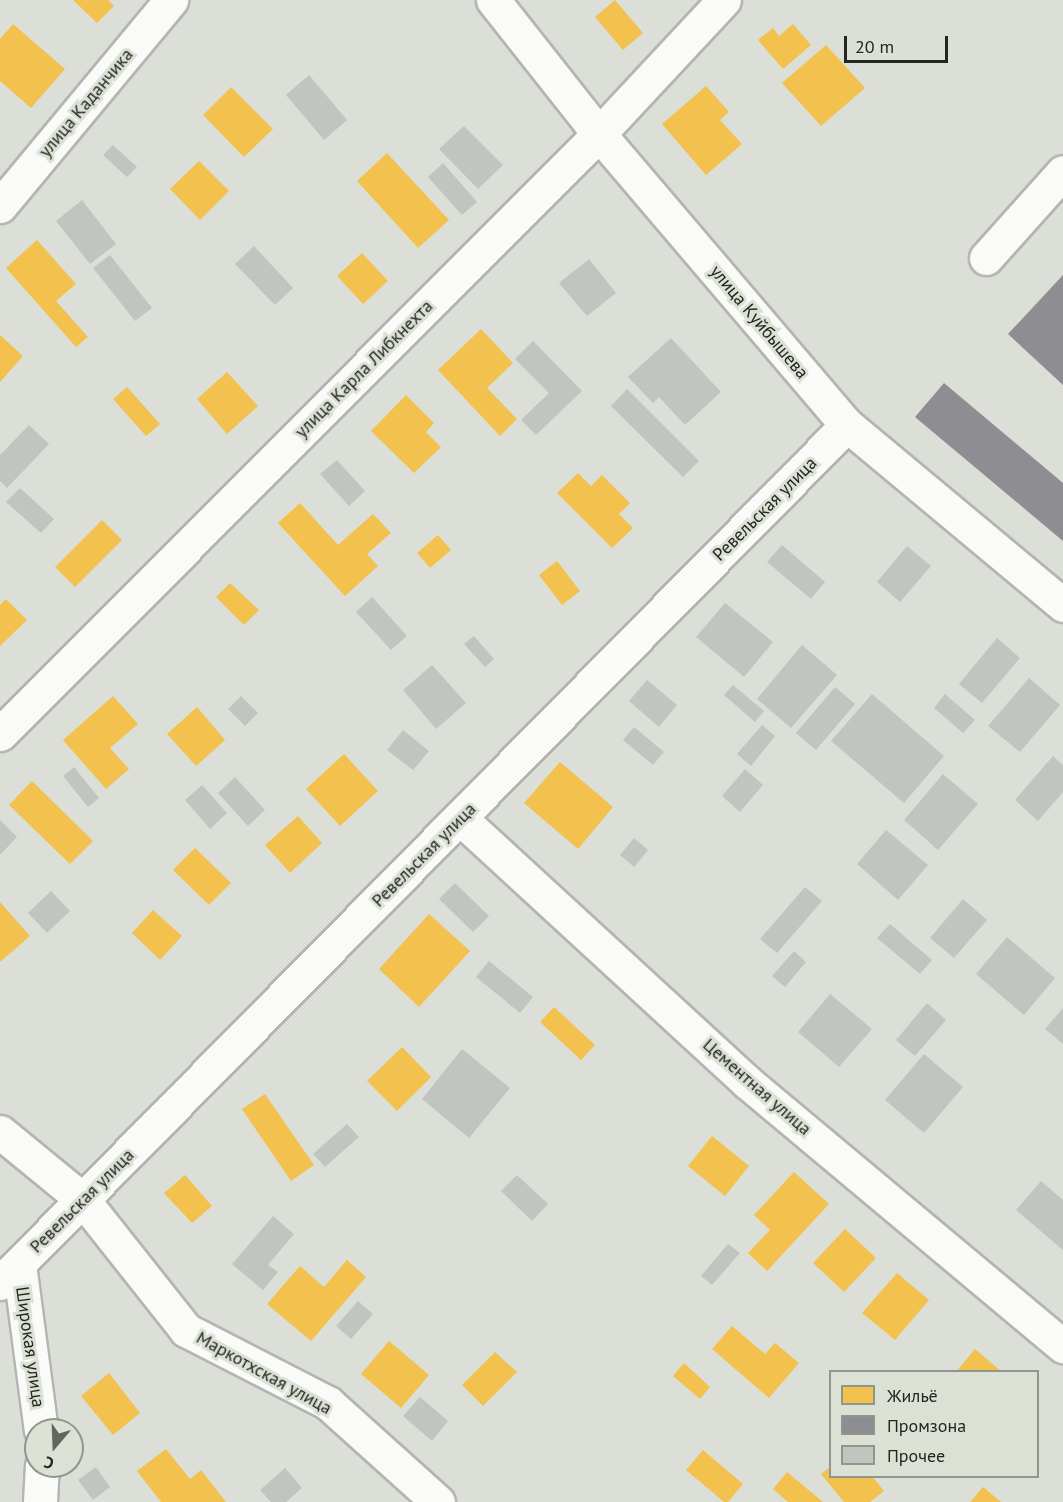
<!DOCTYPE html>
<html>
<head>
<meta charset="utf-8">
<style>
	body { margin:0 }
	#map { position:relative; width:1063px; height:1502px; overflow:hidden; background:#dbdfd8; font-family:"PT Sans",sans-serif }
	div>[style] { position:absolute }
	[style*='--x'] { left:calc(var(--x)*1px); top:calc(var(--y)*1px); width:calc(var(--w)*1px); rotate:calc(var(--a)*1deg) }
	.homes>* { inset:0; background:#f2c14e }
	.industry>* { inset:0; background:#8d8d92 }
	.building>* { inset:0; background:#c1c5bf }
	.roads { filter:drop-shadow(2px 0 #b2b5b0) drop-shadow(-2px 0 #b2b5b0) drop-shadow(0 2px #b2b5b0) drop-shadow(0 -2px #b2b5b0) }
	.minor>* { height:33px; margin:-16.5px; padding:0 16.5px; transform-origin:16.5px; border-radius:16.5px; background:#fafaf9 }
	span { translate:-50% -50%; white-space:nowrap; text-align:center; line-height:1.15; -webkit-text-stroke:6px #dbe2d5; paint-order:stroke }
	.street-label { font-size:18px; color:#222520 }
	.legend { position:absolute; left:829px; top:1370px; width:210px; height:108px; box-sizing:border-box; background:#dbe2d5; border:2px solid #91968d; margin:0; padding:8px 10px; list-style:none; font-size:18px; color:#222520 }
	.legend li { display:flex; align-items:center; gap:12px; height:30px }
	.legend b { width:30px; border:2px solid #91968d }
	.north { position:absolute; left:24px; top:1418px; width:60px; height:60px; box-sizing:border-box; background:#dbe2d5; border:2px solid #91968d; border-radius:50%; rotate:199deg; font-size:16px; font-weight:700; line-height:24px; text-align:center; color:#222520 }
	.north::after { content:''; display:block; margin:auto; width:21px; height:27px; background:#636660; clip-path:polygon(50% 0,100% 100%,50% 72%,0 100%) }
	.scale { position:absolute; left:844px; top:36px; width:104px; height:27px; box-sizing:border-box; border:3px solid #222520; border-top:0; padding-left:8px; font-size:18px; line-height:21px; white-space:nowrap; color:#222520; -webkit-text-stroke:4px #dbe2d5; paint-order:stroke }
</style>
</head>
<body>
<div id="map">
	<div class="homes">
		<i style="clip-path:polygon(73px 0,108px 0,114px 6px,97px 23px)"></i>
		<i style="clip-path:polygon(615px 0,643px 33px,623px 50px,595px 17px)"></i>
		<i style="clip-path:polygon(13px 24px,65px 69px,31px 108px,0 81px,0 39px)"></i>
		<i style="clip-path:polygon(793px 24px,811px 45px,783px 69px,758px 40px,773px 28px,779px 36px)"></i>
		<i style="clip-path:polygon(826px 45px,865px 88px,821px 126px,782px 83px)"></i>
		<i style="clip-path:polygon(706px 86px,729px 112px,720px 120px,742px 144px,706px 175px,662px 124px)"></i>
		<i style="clip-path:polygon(231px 87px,273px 129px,244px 157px,203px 115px)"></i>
		<i style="clip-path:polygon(387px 153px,449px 220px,418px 248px,357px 181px)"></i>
		<i style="clip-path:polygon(199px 161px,229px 191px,200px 220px,170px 189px)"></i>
		<i style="clip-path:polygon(37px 240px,76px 284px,56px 301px,88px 337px,76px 347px,6px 268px)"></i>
		<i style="clip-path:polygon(362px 253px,388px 281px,363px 304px,337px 276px)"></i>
		<i style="clip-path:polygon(481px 329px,513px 363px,487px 388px,517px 419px,500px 436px,438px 370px)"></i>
		<i style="clip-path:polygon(0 335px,23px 356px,0 382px)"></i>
		<i style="clip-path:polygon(227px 372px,258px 406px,227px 434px,197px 399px)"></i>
		<i style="clip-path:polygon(127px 387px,160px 424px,146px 436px,113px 399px)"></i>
		<i style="clip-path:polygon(406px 395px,434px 423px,426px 432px,441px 447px,414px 473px,371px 431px)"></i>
		<i style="clip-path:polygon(578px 473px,591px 486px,602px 475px,630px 503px,619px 514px,633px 528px,612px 548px,557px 493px)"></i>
		<i style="clip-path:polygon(300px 503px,338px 545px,373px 514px,391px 533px,367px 554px,378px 566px,345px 596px,278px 523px)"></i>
		<i style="clip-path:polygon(102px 520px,122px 540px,75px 587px,55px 567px)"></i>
		<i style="clip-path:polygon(438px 535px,451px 550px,430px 568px,417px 553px)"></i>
		<i style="clip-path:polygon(557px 561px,580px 591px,562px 605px,539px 575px)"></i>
		<i style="clip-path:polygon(230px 583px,259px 610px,244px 625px,216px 597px)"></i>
		<i style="clip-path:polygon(6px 599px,27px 620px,0 646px,0 605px)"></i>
		<i style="clip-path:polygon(113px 696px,138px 724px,110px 748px,129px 769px,106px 789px,63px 740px)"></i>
		<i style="clip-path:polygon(197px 707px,225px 740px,196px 766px,167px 734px)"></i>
		<i style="clip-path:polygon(344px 754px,378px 791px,340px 826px,306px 789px)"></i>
		<i style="clip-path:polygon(560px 762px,613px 807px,578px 849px,524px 803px)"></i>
		<i style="clip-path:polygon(32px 781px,93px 841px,70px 864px,9px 805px)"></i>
		<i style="clip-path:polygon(298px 816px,322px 843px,290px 873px,265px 845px)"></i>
		<i style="clip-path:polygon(195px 848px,231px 883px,209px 905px,173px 870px)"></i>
		<i style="clip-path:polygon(0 902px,30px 936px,0 962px)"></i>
		<i style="clip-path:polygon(153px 910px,182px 936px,160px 960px,132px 933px)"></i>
		<i style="clip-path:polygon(429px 914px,470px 951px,419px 1007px,379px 969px)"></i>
		<i style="clip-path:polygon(554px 1007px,595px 1045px,581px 1060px,540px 1022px)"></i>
		<i style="clip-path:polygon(402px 1047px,431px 1077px,397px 1111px,367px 1081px)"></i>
		<i style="clip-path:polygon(265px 1094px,314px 1165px,291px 1181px,242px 1109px)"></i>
		<i style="clip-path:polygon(712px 1136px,749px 1166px,725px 1196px,688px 1166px)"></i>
		<i style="clip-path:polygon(794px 1172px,829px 1204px,767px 1271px,748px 1253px,770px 1230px,754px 1215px)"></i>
		<i style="clip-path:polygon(185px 1175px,212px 1206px,192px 1223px,164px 1193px)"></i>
		<i style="clip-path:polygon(845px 1229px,876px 1258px,844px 1292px,813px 1263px)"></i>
		<i style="clip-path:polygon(347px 1260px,366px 1277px,311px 1341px,267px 1304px,300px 1266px,324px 1287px)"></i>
		<i style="clip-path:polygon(897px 1273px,929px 1300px,895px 1340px,862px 1313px)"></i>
		<i style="clip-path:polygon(732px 1326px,765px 1354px,775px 1343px,799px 1363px,769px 1398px,712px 1349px)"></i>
		<i style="clip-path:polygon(389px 1341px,429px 1375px,401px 1408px,361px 1374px)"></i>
		<i style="clip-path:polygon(975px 1349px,1002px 1372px,956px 1372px)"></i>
		<i style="clip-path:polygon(495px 1352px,517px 1372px,483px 1406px,462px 1385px)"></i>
		<i style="clip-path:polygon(684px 1363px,710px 1387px,700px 1399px,673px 1376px)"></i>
		<i style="clip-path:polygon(109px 1373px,140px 1413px,113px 1435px,81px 1396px)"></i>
		<i style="clip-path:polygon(166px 1449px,190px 1479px,201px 1470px,226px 1502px,161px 1502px,137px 1471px)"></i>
		<i style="clip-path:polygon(703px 1450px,743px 1484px,728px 1502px,724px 1502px,686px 1470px)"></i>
		<i style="clip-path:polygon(830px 1467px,830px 1476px,872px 1476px,884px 1491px,870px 1502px,844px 1502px,821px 1474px)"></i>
		<i style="clip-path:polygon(787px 1472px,823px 1502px,788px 1502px,773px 1489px)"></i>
		<i style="clip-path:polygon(983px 1487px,1001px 1502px,970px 1502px)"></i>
	</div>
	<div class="industry">
		<i style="clip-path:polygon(1063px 275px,1063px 385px,1008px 334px)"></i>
		<i style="clip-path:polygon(944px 383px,1063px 483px,1063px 541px,915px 417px)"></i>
	</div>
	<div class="building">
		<i style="clip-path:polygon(309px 75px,347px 120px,324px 140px,286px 95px)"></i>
		<i style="clip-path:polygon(464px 126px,503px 165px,478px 189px,439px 149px)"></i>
		<i style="clip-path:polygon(113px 145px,137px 167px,127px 177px,103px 155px)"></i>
		<i style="clip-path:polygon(443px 163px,477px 202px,462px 215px,428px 177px)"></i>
		<i style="clip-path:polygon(82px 200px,116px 244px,90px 264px,56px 221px)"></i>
		<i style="clip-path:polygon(254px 246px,293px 288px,275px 305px,235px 264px)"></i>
		<i style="clip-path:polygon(110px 255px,152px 308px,135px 321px,93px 268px)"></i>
		<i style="clip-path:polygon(589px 259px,616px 293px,587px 316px,559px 283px)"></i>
		<i style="clip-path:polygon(671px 338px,721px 392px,685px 425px,659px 397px,653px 403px,628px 377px)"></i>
		<i style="clip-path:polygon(533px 341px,582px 391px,536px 435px,521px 420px,549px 393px,515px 359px)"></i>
		<i style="clip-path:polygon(627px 389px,699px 461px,683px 477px,611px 406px)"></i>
		<i style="clip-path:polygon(29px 425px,49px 444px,7px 488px,0 481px,0 455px)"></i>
		<i style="clip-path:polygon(337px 460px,365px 491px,349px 506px,320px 474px)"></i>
		<i style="clip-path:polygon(20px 488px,54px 519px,41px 533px,6px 502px)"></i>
		<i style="clip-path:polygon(782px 545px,825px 582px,811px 599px,767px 562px)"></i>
		<i style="clip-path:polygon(907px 546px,931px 566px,900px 602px,877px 582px)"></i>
		<i style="clip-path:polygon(372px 597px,407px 636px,391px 650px,356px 612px)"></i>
		<i style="clip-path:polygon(725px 603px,773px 642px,744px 677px,696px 637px)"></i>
		<i style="clip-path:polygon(474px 636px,494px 659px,485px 667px,464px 644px)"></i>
		<i style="clip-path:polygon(997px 638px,1020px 658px,982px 703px,959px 684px)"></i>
		<i style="clip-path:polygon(802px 645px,837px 675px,791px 728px,757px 699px)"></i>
		<i style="clip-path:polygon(432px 665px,466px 703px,436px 729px,403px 690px)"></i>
		<i style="clip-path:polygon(1029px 678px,1060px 705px,1020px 752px,988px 726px)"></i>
		<i style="clip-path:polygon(647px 680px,677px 705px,659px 727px,629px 701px)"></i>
		<i style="clip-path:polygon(733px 685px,764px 711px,755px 722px,724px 695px)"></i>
		<i style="clip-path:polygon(835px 687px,855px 704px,816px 750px,796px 733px)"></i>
		<i style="clip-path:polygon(872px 694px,944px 756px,904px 803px,831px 741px)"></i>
		<i style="clip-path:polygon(945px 694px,975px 720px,963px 733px,934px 708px)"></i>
		<i style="clip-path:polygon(241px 696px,258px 713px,245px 726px,228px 709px)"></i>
		<i style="clip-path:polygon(762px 725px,775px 736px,751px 766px,737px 754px)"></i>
		<i style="clip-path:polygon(634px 727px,664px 752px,653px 765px,623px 740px)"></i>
		<i style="clip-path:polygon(403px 730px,429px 751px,413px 770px,387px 750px)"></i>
		<i style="clip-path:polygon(1053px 756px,1063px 765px,1063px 792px,1038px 821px,1015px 800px)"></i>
		<i style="clip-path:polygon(74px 767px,99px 798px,88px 807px,63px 776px)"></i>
		<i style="clip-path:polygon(745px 769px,763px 785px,740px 812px,722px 796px)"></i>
		<i style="clip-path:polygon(943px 774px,978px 804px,938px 850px,904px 820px)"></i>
		<i style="clip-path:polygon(235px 777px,265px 810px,248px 826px,218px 793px)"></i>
		<i style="clip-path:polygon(202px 785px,227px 813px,210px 829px,185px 800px)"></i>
		<i style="clip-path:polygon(0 820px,17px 837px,0 855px)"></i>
		<i style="clip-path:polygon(886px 830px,928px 865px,898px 900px,857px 864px)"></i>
		<i style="clip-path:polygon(634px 838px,648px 850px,634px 867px,620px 855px)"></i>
		<i style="clip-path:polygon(455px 883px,489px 916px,473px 932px,439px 899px)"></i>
		<i style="clip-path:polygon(805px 887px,822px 901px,777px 953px,760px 939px)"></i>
		<i style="clip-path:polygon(51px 891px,70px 911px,47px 933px,28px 913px)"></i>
		<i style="clip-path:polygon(963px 899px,987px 920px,954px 958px,930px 938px)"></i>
		<i style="clip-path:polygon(890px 924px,932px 960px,920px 974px,877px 938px)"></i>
		<i style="clip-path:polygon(1007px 937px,1055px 978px,1024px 1015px,976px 974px)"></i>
		<i style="clip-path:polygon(794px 951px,806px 962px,785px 987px,772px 976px)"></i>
		<i style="clip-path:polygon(489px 961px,533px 997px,520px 1013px,476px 977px)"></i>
		<i style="clip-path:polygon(830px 994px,872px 1029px,839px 1067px,798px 1032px)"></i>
		<i style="clip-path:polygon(927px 1003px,946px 1020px,915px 1056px,896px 1040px)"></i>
		<i style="clip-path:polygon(1063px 1008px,1063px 1044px,1045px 1029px)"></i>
		<i style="clip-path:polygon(462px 1049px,510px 1088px,469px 1138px,422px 1099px)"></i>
		<i style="clip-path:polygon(924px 1054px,963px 1087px,924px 1133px,885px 1100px)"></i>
		<i style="clip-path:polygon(347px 1124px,359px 1137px,325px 1167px,313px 1154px)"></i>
		<i style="clip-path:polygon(517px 1175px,548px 1204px,532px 1221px,501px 1191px)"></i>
		<i style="clip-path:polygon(1041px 1181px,1063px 1200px,1063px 1250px,1016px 1210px)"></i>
		<i style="clip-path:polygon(273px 1216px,294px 1234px,268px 1265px,278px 1272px,263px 1290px,232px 1264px)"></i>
		<i style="clip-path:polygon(728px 1244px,740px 1253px,712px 1285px,701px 1276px)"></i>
		<i style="clip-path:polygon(358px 1301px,373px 1314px,351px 1339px,336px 1326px)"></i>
		<i style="clip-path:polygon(420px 1397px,448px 1421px,432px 1441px,403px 1416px)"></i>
		<i style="clip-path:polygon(96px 1467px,110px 1487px,93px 1500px,78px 1480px)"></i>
		<i style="clip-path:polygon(285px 1468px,302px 1488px,286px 1502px,271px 1502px,260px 1490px)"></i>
	</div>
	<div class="roads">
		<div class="minor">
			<i style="--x:493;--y:0;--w:171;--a:51.7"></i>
			<i style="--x:599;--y:134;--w:382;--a:49.6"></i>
			<i style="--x:847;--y:425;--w:281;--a:39.8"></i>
			<i style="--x:0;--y:206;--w:268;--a:-50.3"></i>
			<i style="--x:986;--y:258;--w:115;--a:-48.2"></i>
			<i style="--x:0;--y:734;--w:848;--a:-45.05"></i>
			<i style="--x:599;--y:134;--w:183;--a:-47"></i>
			<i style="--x:460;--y:818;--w:390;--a:42.6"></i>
			<i style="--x:747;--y:1082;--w:412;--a:39.9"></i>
			<i style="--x:0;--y:1132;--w:107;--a:39.3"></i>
			<i style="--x:83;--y:1200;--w:166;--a:51.6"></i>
			<i style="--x:186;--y:1330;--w:160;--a:27.2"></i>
			<i style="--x:328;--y:1403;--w:148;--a:42"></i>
			<i style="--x:19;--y:1264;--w:167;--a:82.5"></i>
			<i style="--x:0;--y:1283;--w:1206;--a:-45.37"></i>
			<i style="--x:40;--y:1502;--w:36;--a:-87"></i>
		</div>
	</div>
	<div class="street-label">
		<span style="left:86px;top:103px;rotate:-50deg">улица Каданчика</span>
		<span style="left:759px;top:322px;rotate:50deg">улица Куйбышева</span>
		<span style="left:364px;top:369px;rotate:-45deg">улица Карла Либкнехта</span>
		<span style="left:765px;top:509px;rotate:-45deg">Ревельская улица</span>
		<span style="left:424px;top:855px;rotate:-45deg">Ревельская улица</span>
		<span style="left:757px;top:1087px;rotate:41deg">Цементная улица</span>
		<span style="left:82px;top:1201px;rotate:-45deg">Ревельская улица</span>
		<span style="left:30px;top:1347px;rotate:82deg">Широкая улица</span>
		<span style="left:264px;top:1373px;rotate:29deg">Маркотхская улица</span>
	</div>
	<ul class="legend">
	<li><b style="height:16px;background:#f2c14e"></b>Жильё</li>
	<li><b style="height:16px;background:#8d8d92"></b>Промзона</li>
	<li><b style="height:16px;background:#c1c5bf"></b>Прочее</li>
	</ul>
	<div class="north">С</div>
	<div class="scale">20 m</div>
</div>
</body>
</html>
